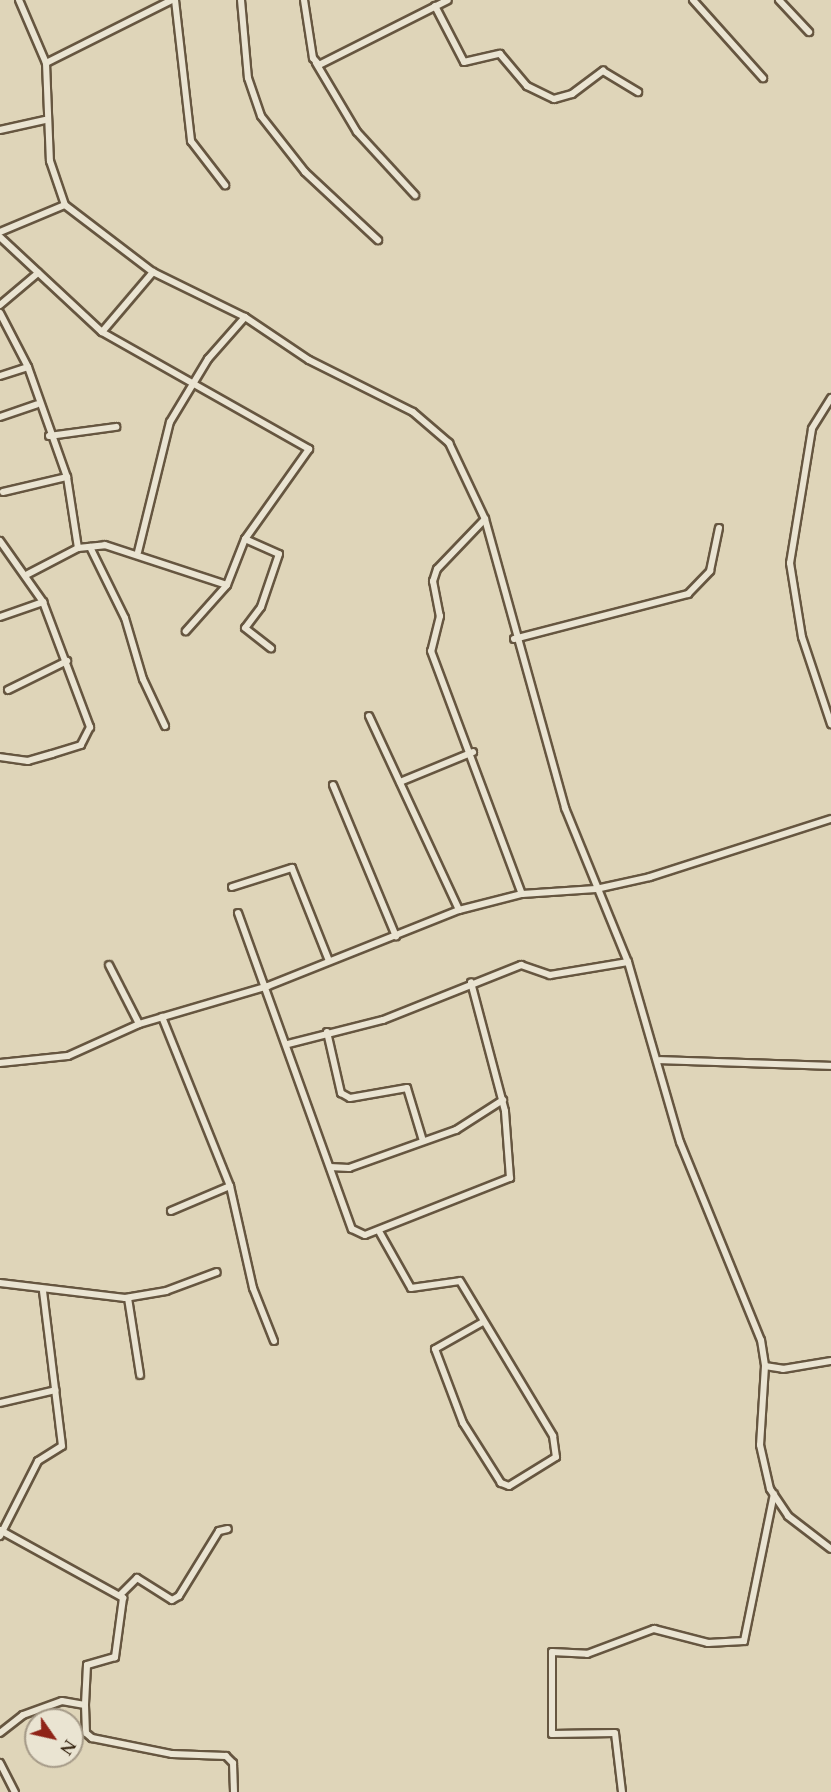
<!DOCTYPE html>
<html>
<head>
<meta charset="utf-8">
<style>
	body { margin:0 }
	#map { position:relative; width:831px; height:1792px; overflow:hidden; background:#dfd5b9; font-family:Cardo,serif }
	div>[style] { position:absolute }
	[style*='--x'] { left:calc(var(--x)*1px); top:calc(var(--y)*1px); width:calc(var(--w)*1px); rotate:calc(var(--a)*1deg) }
	.roads { filter:drop-shadow(2px 0 #665640) drop-shadow(-2px 0 #665640) drop-shadow(0 2px #665640) drop-shadow(0 -2px #665640) }
	.minor>* { height:6px; margin:-3px; padding:0 3px; transform-origin:3px; border-radius:3px; background:#eae4d2 }
	span { translate:-50% -50%; white-space:nowrap; text-align:center; line-height:1.15; -webkit-text-stroke:4.5px #eae4d2; paint-order:stroke }
	.north { position:absolute; left:24px; top:1708px; width:60px; height:60px; box-sizing:border-box; background:#eae4d2; border:2px solid #a59a88; border-radius:50%; rotate:124deg; font-size:16px; font-weight:700; line-height:24px; text-align:center; color:#3d2c18 }
	.north::after { content:''; display:block; margin:auto; width:21px; height:27px; background:#8f2418; clip-path:polygon(50% 0,100% 100%,50% 72%,0 100%) }
</style>
</head>
<body>
<div id="map">
	<div class="roads">
		<div class="minor">
			<i style="--x:19;--y:0;--w:69;--a:66.8"></i>
			<i style="--x:46;--y:63;--w:98;--a:87.7"></i>
			<i style="--x:50;--y:161;--w:46;--a:71.2"></i>
			<i style="--x:65;--y:205;--w:111;--a:37.3"></i>
			<i style="--x:153;--y:272;--w:102;--a:26.1"></i>
			<i style="--x:245;--y:317;--w:77;--a:33.9"></i>
			<i style="--x:309;--y:360;--w:116;--a:26.6"></i>
			<i style="--x:413;--y:412;--w:48;--a:40.7"></i>
			<i style="--x:449;--y:443;--w:84;--a:64.7"></i>
			<i style="--x:485;--y:519;--w:300;--a:74.5"></i>
			<i style="--x:565;--y:808;--w:166;--a:67.8"></i>
			<i style="--x:628;--y:962;--w:187;--a:73.9"></i>
			<i style="--x:680;--y:1142;--w:214;--a:67.8"></i>
			<i style="--x:761;--y:1340;--w:26;--a:81"></i>
			<i style="--x:765;--y:1366;--w:79;--a:93.6"></i>
			<i style="--x:760;--y:1445;--w:45;--a:77.2"></i>
			<i style="--x:770;--y:1489;--w:32;--a:56"></i>
			<i style="--x:788;--y:1516;--w:54;--a:37.5"></i>
			<i style="--x:175;--y:0;--w:142;--a:83.5"></i>
			<i style="--x:191;--y:141;--w:56;--a:52.3"></i>
			<i style="--x:241;--y:0;--w:78;--a:84.9"></i>
			<i style="--x:248;--y:78;--w:40;--a:71.1"></i>
			<i style="--x:261;--y:116;--w:71;--a:51.8"></i>
			<i style="--x:305;--y:172;--w:100;--a:43"></i>
			<i style="--x:304;--y:0;--w:59;--a:81.2"></i>
			<i style="--x:313;--y:58;--w:9;--a:49"></i>
			<i style="--x:319;--y:65;--w:144;--a:-26.7"></i>
			<i style="--x:693;--y:0;--w:105;--a:48.1"></i>
			<i style="--x:779;--y:0;--w:44;--a:46.8"></i>
			<i style="--x:435;--y:6;--w:63;--a:62.6"></i>
			<i style="--x:464;--y:62;--w:37;--a:-13"></i>
			<i style="--x:500;--y:54;--w:42;--a:49.8"></i>
			<i style="--x:527;--y:86;--w:30;--a:26"></i>
			<i style="--x:554;--y:99;--w:19;--a:-16"></i>
			<i style="--x:572;--y:94;--w:39;--a:-37"></i>
			<i style="--x:603;--y:71;--w:41;--a:31"></i>
			<i style="--x:46;--y:63;--w:141;--a:-26.6"></i>
			<i style="--x:316;--y:63;--w:80;--a:59.3"></i>
			<i style="--x:357;--y:132;--w:86;--a:47.4"></i>
			<i style="--x:0;--y:130;--w:46;--a:-12.5"></i>
			<i style="--x:0;--y:232;--w:70;--a:-22.6"></i>
			<i style="--x:0;--y:237;--w:139;--a:43"></i>
			<i style="--x:102;--y:332;--w:238;--a:29.5"></i>
			<i style="--x:309;--y:449;--w:110;--a:125.4"></i>
			<i style="--x:245;--y:539;--w:49;--a:111.4"></i>
			<i style="--x:227;--y:585;--w:62;--a:131.7"></i>
			<i style="--x:0;--y:305;--w:50;--a:-40.1"></i>
			<i style="--x:0;--y:313;--w:61;--a:62.6"></i>
			<i style="--x:28;--y:367;--w:117;--a:70.5"></i>
			<i style="--x:67;--y:477;--w:72;--a:81.2"></i>
			<i style="--x:102;--y:332;--w:79;--a:-49.6"></i>
			<i style="--x:0;--y:376;--w:29;--a:-18"></i>
			<i style="--x:831;--y:398;--w:36;--a:122"></i>
			<i style="--x:812;--y:429;--w:136;--a:99.3"></i>
			<i style="--x:790;--y:563;--w:75;--a:80.8"></i>
			<i style="--x:802;--y:637;--w:92;--a:71.6"></i>
			<i style="--x:0;--y:417;--w:39;--a:-19"></i>
			<i style="--x:49;--y:436;--w:68;--a:-7.7"></i>
			<i style="--x:3;--y:492;--w:66;--a:-13.2"></i>
			<i style="--x:485;--y:519;--w:69;--a:133.8"></i>
			<i style="--x:437;--y:569;--w:13;--a:108"></i>
			<i style="--x:433;--y:581;--w:36;--a:79"></i>
			<i style="--x:440;--y:616;--w:36;--a:104"></i>
			<i style="--x:431;--y:651;--w:259;--a:69.5"></i>
			<i style="--x:245;--y:539;--w:37;--a:24"></i>
			<i style="--x:279;--y:554;--w:56;--a:108.8"></i>
			<i style="--x:261;--y:607;--w:26;--a:127"></i>
			<i style="--x:245;--y:628;--w:33;--a:38"></i>
			<i style="--x:0;--y:541;--w:75;--a:54.8"></i>
			<i style="--x:43;--y:602;--w:134;--a:69.4"></i>
			<i style="--x:90;--y:727;--w:20;--a:117"></i>
			<i style="--x:81;--y:745;--w:30;--a:163"></i>
			<i style="--x:52;--y:754;--w:25;--a:164"></i>
			<i style="--x:28;--y:761;--w:28;--a:-172"></i>
			<i style="--x:90;--y:547;--w:79;--a:63.8"></i>
			<i style="--x:125;--y:618;--w:64;--a:73.6"></i>
			<i style="--x:143;--y:679;--w:52;--a:64.9"></i>
			<i style="--x:138;--y:552;--w:134;--a:-76.2"></i>
			<i style="--x:170;--y:422;--w:74;--a:-58.9"></i>
			<i style="--x:208;--y:359;--w:56;--a:-48.6"></i>
			<i style="--x:28;--y:574;--w:56;--a:-27.5"></i>
			<i style="--x:78;--y:548;--w:27;--a:-6"></i>
			<i style="--x:105;--y:545;--w:128;--a:18.2"></i>
			<i style="--x:0;--y:617;--w:46;--a:-19.2"></i>
			<i style="--x:514;--y:639;--w:180;--a:-14.5"></i>
			<i style="--x:688;--y:594;--w:32;--a:-46"></i>
			<i style="--x:710;--y:571;--w:44;--a:-78.2"></i>
			<i style="--x:8;--y:690;--w:66;--a:-26.2"></i>
			<i style="--x:369;--y:716;--w:214;--a:65.1"></i>
			<i style="--x:400;--y:782;--w:79;--a:-22.3"></i>
			<i style="--x:333;--y:785;--w:164;--a:67.4"></i>
			<i style="--x:232;--y:887;--w:63;--a:-17.6"></i>
			<i style="--x:292;--y:868;--w:100;--a:68.3"></i>
			<i style="--x:238;--y:913;--w:336;--a:70.2"></i>
			<i style="--x:352;--y:1229;--w:14;--a:25"></i>
			<i style="--x:365;--y:1235;--w:156;--a:-21.5"></i>
			<i style="--x:510;--y:1178;--w:67;--a:-94.3"></i>
			<i style="--x:505;--y:1111;--w:133;--a:-104.8"></i>
			<i style="--x:109;--y:965;--w:66;--a:63"></i>
			<i style="--x:162;--y:1017;--w:182;--a:68.1"></i>
			<i style="--x:230;--y:1186;--w:105;--a:77.3"></i>
			<i style="--x:253;--y:1288;--w:57;--a:68.4"></i>
			<i style="--x:327;--y:1032;--w:63;--a:77.1"></i>
			<i style="--x:341;--y:1093;--w:10;--a:29"></i>
			<i style="--x:350;--y:1098;--w:58;--a:-10"></i>
			<i style="--x:407;--y:1088;--w:55;--a:73.2"></i>
			<i style="--x:288;--y:1044;--w:98;--a:-14.2"></i>
			<i style="--x:383;--y:1020;--w:149;--a:-21.7"></i>
			<i style="--x:521;--y:965;--w:31;--a:19"></i>
			<i style="--x:550;--y:975;--w:79;--a:-9.5"></i>
			<i style="--x:660;--y:1060;--w:171;--a:2"></i>
			<i style="--x:0;--y:1063;--w:68;--a:-5.9"></i>
			<i style="--x:68;--y:1056;--w:78;--a:-24.3"></i>
			<i style="--x:139;--y:1024;--w:134;--a:-16.4"></i>
			<i style="--x:268;--y:986;--w:206;--a:-21.7"></i>
			<i style="--x:459;--y:910;--w:65;--a:-14.3"></i>
			<i style="--x:522;--y:894;--w:74;--a:-3.9"></i>
			<i style="--x:596;--y:889;--w:55;--a:-12.5"></i>
			<i style="--x:650;--y:877;--w:190;--a:-17.8"></i>
			<i style="--x:330;--y:1167;--w:19;--a:3"></i>
			<i style="--x:349;--y:1168;--w:114;--a:-19.6"></i>
			<i style="--x:456;--y:1130;--w:56;--a:-32.6"></i>
			<i style="--x:171;--y:1211;--w:64;--a:-23"></i>
			<i style="--x:380;--y:1233;--w:63;--a:60.6"></i>
			<i style="--x:411;--y:1288;--w:49;--a:-8.1"></i>
			<i style="--x:460;--y:1281;--w:181;--a:59"></i>
			<i style="--x:553;--y:1436;--w:21;--a:82"></i>
			<i style="--x:556;--y:1457;--w:55;--a:148.3"></i>
			<i style="--x:509;--y:1486;--w:9;--a:-159"></i>
			<i style="--x:501;--y:1483;--w:71;--a:-122.3"></i>
			<i style="--x:463;--y:1423;--w:79;--a:-110.7"></i>
			<i style="--x:435;--y:1349;--w:55;--a:-29.4"></i>
			<i style="--x:0;--y:1283;--w:126;--a:6.8"></i>
			<i style="--x:125;--y:1298;--w:42;--a:-9.7"></i>
			<i style="--x:166;--y:1291;--w:54;--a:-20.4"></i>
			<i style="--x:128;--y:1298;--w:78;--a:81.1"></i>
			<i style="--x:765;--y:1366;--w:18;--a:9"></i>
			<i style="--x:783;--y:1369;--w:49;--a:-9.5"></i>
			<i style="--x:0;--y:1403;--w:57;--a:-13.1"></i>
			<i style="--x:0;--y:1530;--w:141;--a:28.9"></i>
			<i style="--x:123;--y:1598;--w:60;--a:97.7"></i>
			<i style="--x:115;--y:1657;--w:29;--a:164"></i>
			<i style="--x:87;--y:1665;--w:40;--a:92.9"></i>
			<i style="--x:0;--y:1536;--w:84;--a:-63.1"></i>
			<i style="--x:38;--y:1461;--w:28;--a:-32"></i>
			<i style="--x:62;--y:1446;--w:156;--a:-97"></i>
			<i style="--x:120;--y:1595;--w:24;--a:-45"></i>
			<i style="--x:137;--y:1578;--w:41;--a:32.2"></i>
			<i style="--x:172;--y:1600;--w:8;--a:-30"></i>
			<i style="--x:179;--y:1596;--w:76;--a:-58.4"></i>
			<i style="--x:219;--y:1531;--w:9;--a:-13"></i>
			<i style="--x:0;--y:1733;--w:29;--a:-38"></i>
			<i style="--x:23;--y:1715;--w:41;--a:-19.7"></i>
			<i style="--x:62;--y:1701;--w:23;--a:10"></i>
			<i style="--x:85;--y:1705;--w:28;--a:88"></i>
			<i style="--x:86;--y:1733;--w:8;--a:40"></i>
			<i style="--x:92;--y:1738;--w:82;--a:11.3"></i>
			<i style="--x:172;--y:1754;--w:54;--a:2.1"></i>
			<i style="--x:226;--y:1756;--w:10;--a:45"></i>
			<i style="--x:233;--y:1763;--w:29;--a:88"></i>
			<i style="--x:0;--y:1763;--w:33;--a:63"></i>
			<i style="--x:622;--y:1792;--w:59;--a:-96.8"></i>
			<i style="--x:615;--y:1733;--w:63;--a:179.1"></i>
			<i style="--x:552;--y:1734;--w:82;--a:-90"></i>
			<i style="--x:552;--y:1652;--w:35;--a:3"></i>
			<i style="--x:587;--y:1654;--w:72;--a:-20.5"></i>
			<i style="--x:654;--y:1629;--w:56;--a:14.5"></i>
			<i style="--x:708;--y:1643;--w:36;--a:-3"></i>
			<i style="--x:744;--y:1641;--w:150;--a:-78.5"></i>
		</div>
	</div>
	<div class="north">N</div>
</div>
</body>
</html>
